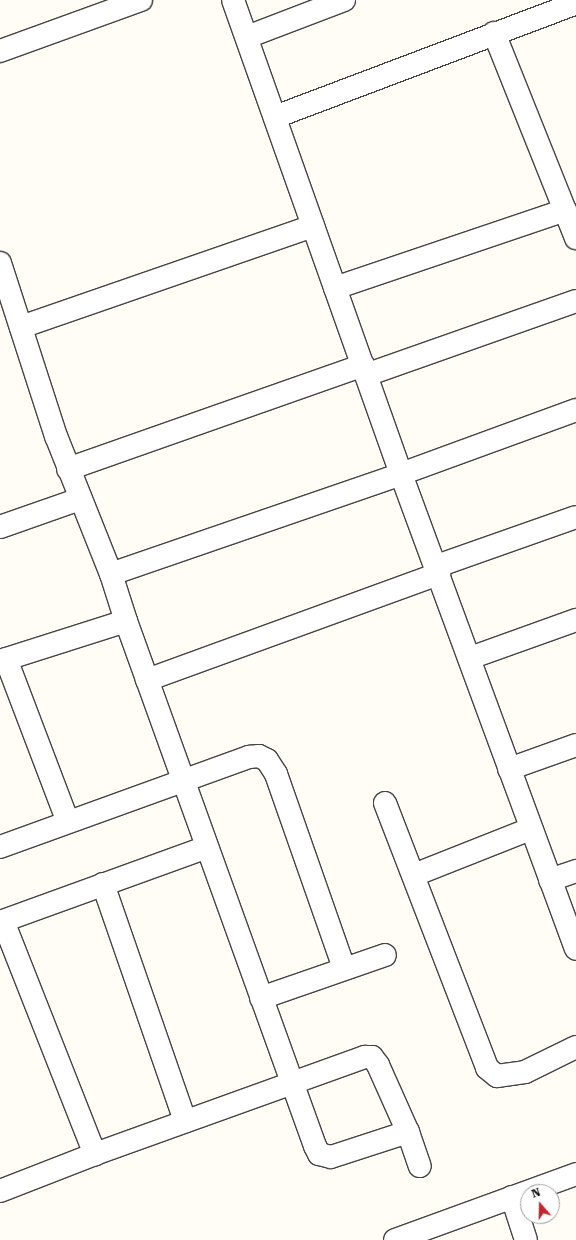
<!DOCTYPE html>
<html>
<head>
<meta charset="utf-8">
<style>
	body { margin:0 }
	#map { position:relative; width:576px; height:1240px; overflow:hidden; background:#fffdf5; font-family:"Roboto Serif",serif }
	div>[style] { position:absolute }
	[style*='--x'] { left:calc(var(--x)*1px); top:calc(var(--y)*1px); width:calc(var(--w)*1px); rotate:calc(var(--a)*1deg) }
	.roads { filter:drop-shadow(1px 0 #444) drop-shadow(-1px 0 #444) drop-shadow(0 1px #444) drop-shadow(0 -1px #444) }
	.minor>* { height:22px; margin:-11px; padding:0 11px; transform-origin:11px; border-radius:11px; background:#fff }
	span { translate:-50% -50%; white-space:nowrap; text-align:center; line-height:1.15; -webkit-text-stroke:4px #fff; paint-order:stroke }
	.north { position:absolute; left:520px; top:1184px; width:40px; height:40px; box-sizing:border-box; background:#fff; border:1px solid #a0a0a0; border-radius:50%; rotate:340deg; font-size:11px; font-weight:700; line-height:16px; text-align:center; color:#111 }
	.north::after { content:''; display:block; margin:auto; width:14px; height:18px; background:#c4262e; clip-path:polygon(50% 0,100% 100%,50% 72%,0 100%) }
</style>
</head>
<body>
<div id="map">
	<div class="roads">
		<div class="minor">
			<i style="--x:233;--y:0;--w:503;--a:70.48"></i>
			<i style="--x:401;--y:474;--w:506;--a:69.78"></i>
			<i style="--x:494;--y:33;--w:221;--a:68.2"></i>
			<i style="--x:247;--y:37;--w:104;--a:-20.9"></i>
			<i style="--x:0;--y:51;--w:150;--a:-19.9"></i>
			<i style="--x:275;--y:117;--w:322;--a:-20.7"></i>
			<i style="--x:0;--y:263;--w:182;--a:72.1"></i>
			<i style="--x:56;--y:436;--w:149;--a:68.3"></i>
			<i style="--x:111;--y:574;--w:49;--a:72.3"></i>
			<i style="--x:126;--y:621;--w:558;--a:70.2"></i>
			<i style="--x:315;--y:1146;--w:9;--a:63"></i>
			<i style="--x:319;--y:1154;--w:12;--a:14"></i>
			<i style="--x:331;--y:1157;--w:81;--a:-18"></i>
			<i style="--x:335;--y:288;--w:243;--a:-18.7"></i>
			<i style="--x:21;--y:327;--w:309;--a:-19.1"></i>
			<i style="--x:366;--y:375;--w:223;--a:-19.4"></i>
			<i style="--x:68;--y:469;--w:313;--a:-19.4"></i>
			<i style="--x:0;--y:527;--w:85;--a:-19.3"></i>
			<i style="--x:437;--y:566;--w:147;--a:-19.4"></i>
			<i style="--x:111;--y:574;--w:307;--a:-19"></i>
			<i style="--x:401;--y:474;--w:186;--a:-20.1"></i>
			<i style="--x:470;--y:658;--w:113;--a:-19.7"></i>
			<i style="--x:6;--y:659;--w:174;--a:69.2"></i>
			<i style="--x:0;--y:661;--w:132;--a:-17.6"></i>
			<i style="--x:147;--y:680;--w:311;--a:-20"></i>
			<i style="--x:509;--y:769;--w:71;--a:-19.7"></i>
			<i style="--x:385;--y:803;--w:284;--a:68.9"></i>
			<i style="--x:487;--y:1068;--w:13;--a:39"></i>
			<i style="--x:497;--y:1076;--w:28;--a:-8"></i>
			<i style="--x:525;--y:1072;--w:57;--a:-26.1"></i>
			<i style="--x:0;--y:847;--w:265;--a:-19.9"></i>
			<i style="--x:249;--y:757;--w:10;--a:-6"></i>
			<i style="--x:259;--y:756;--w:9;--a:27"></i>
			<i style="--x:267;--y:760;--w:17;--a:57"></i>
			<i style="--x:276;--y:774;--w:206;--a:70.7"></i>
			<i style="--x:414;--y:875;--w:125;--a:-21.6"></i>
			<i style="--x:550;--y:880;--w:28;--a:-19"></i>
			<i style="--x:103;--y:884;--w:251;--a:70.9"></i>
			<i style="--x:3;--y:921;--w:251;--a:68.5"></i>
			<i style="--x:0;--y:922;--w:220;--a:-19.9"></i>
			<i style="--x:261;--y:998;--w:131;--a:-19.1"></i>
			<i style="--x:0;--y:1191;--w:102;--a:-21.3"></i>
			<i style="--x:95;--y:1154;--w:287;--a:-19.8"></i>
			<i style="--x:365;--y:1057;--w:7;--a:0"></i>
			<i style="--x:372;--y:1057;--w:10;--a:53"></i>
			<i style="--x:378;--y:1065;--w:73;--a:65.9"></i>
			<i style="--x:408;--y:1132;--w:36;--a:71"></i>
			<i style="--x:512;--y:1197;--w:45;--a:72"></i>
			<i style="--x:395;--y:1240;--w:193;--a:-20"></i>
		</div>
	</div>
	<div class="north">N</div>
</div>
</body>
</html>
